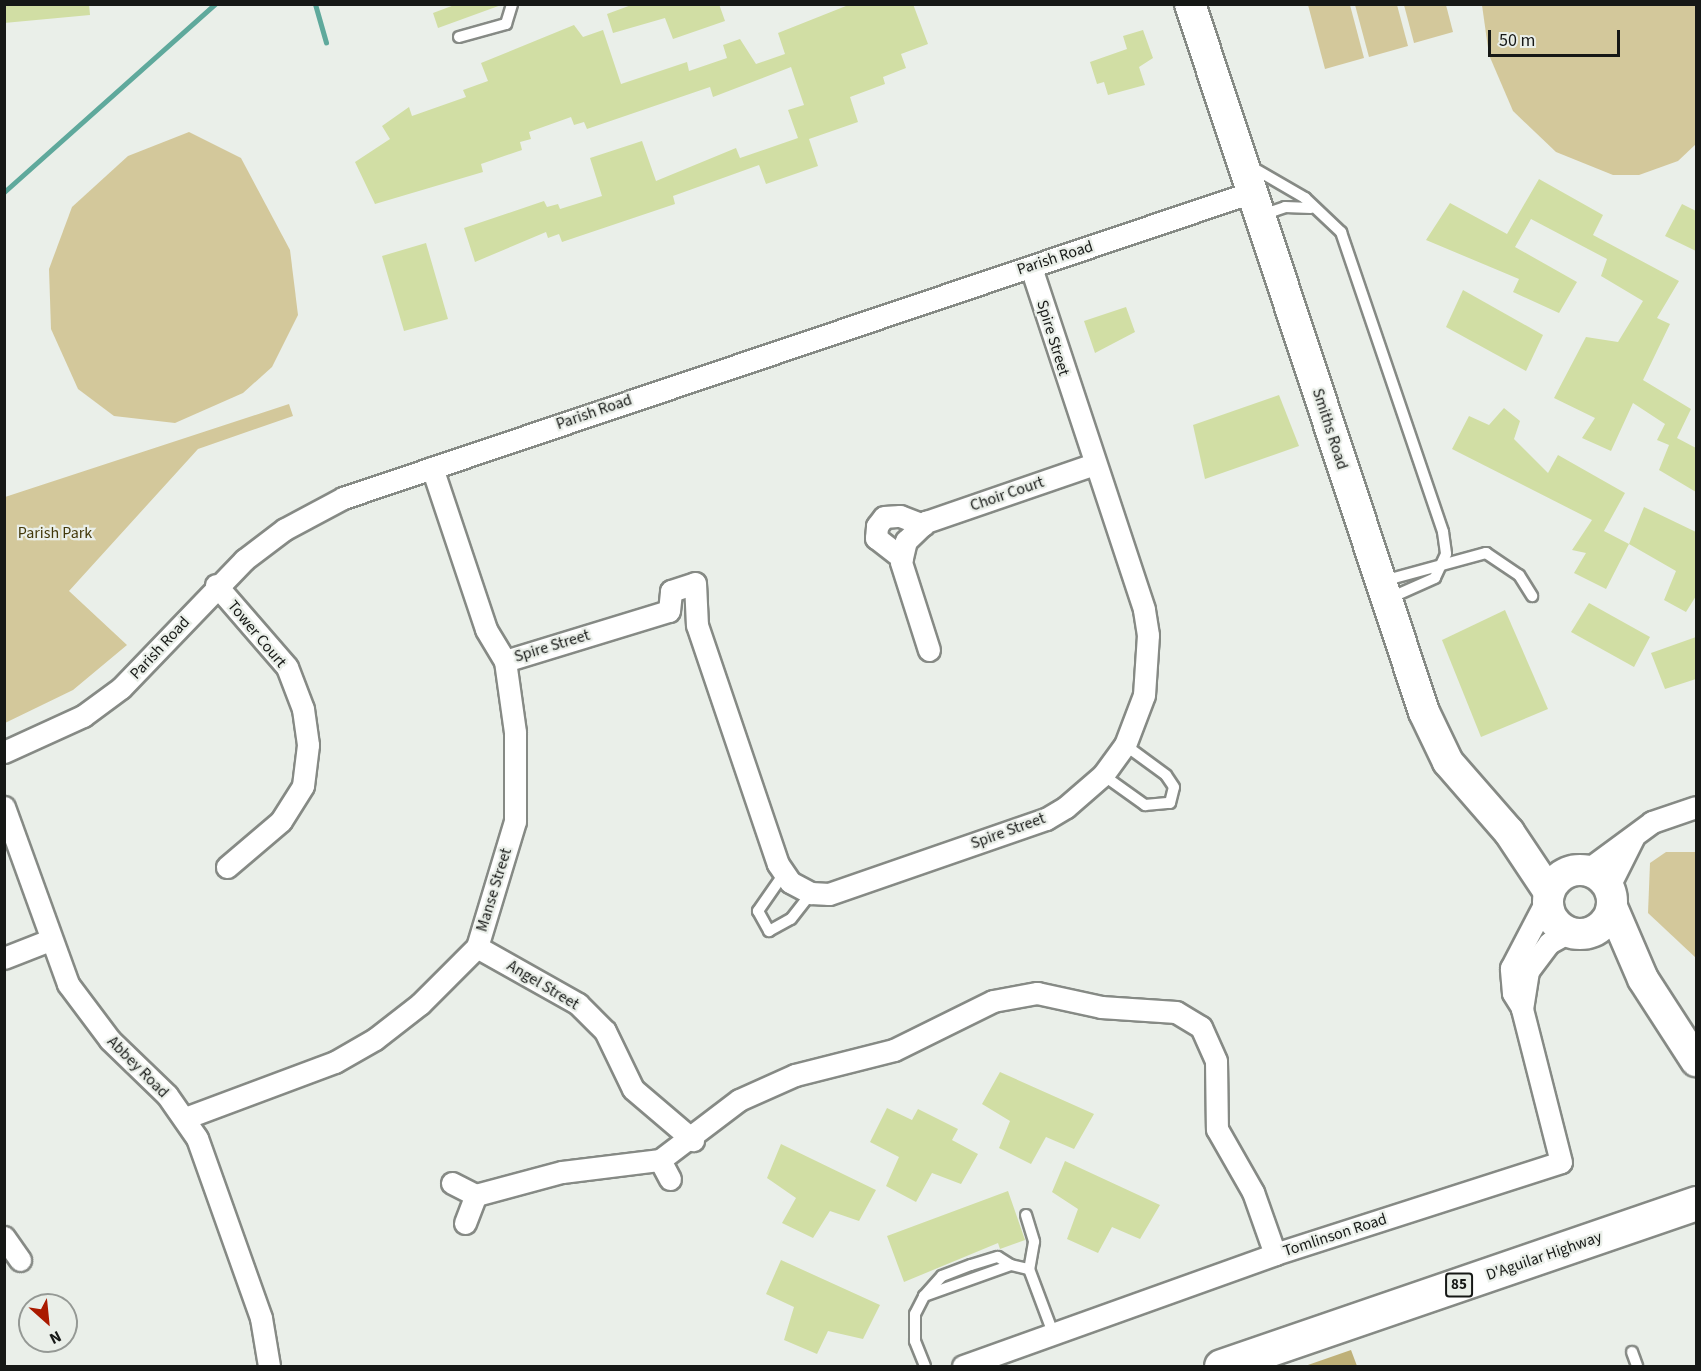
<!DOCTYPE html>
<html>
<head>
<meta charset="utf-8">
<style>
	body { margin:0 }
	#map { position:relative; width:1701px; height:1371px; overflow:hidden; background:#eaefe9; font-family:"Source Sans 3",sans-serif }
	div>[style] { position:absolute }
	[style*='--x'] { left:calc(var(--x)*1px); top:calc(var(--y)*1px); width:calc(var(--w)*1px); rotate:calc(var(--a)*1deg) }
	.green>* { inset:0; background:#d3c89b }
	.forest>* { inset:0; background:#beb078 }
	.stream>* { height:5px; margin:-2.5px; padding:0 2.5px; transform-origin:2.5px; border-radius:2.5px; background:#5fa99c }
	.building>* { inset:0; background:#d1dea4 }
	.roads { filter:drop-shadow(2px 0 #868a85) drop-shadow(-2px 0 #868a85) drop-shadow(0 2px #868a85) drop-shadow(0 -2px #868a85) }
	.service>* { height:10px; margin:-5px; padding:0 5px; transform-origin:5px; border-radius:5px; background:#fff }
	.minor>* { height:21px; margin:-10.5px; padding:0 10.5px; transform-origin:10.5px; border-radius:10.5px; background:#fff }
	.secondary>* { height:30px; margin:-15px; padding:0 15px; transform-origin:15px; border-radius:15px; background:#fff }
	.secondary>.ring { margin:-15px; padding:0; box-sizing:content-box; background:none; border:30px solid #fff; border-radius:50% }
	.trunk>* { height:33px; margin:-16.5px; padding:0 16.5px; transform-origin:16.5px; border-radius:16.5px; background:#fff }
	span { translate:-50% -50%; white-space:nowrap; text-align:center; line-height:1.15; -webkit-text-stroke:4.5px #eaefe9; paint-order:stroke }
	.shield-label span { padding:2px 4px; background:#eaefe9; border:2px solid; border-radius:4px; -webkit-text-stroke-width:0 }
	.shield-label { font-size:15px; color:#161816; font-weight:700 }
	.street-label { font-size:16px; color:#161816 }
	.park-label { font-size:16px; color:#423809 }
	.frame { position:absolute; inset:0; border:6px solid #161816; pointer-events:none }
	.north { position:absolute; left:18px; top:1293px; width:60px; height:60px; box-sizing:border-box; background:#eaefe9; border:2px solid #959995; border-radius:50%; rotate:153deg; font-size:16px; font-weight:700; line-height:24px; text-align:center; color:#161816 }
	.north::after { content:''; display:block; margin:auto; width:21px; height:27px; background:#aa1a00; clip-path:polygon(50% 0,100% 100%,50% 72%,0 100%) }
	.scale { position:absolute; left:1488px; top:30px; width:132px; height:27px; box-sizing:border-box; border:3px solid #161816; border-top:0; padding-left:8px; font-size:18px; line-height:21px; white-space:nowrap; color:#161816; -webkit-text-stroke:4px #eaefe9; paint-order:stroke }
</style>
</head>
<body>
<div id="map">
	<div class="green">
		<i style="clip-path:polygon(1308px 5px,1350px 5px,1364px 58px,1325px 69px)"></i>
		<i style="clip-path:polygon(1355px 5px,1397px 5px,1408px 46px,1369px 57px)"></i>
		<i style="clip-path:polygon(1404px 5px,1446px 5px,1453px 32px,1414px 43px)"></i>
		<i style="clip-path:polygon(1482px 5px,1696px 5px,1696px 144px,1678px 161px,1639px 175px,1613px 175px,1556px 152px,1513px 111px,1489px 55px)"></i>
		<i style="clip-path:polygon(189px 132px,241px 158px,290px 250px,298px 315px,272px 367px,243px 393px,175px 423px,114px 416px,78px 389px,51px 329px,49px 269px,72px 207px,128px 156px)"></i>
		<i style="clip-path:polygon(289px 404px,293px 416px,198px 449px,69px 591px,127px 645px,73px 690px,5px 723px,5px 497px)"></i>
		<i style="clip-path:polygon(1666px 852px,1696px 852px,1696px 958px,1648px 913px,1650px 863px)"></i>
	</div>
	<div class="forest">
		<i style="clip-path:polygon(1351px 1350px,1357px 1366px,1305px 1366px)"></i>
	</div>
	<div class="stream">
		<i style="--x:315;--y:4;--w:40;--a:74"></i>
		<i style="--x:4;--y:192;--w:283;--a:-41.7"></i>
	</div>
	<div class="building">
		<i style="clip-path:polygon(4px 4px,89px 4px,90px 15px,4px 23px)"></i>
		<i style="clip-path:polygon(457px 4px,504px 4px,438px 28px,433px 13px)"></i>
		<i style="clip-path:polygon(634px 4px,719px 4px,725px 21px,673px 39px,665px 18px,613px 33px,607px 14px)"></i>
		<i style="clip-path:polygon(851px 4px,913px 4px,928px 44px,901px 54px,906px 68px,883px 77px,885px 84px,850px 97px,858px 122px,809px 139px,818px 166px,766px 184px,759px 165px,673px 196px,675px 204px,562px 242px,559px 234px,548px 238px,546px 232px,475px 262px,464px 228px,544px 201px,547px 207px,558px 204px,560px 209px,602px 196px,590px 158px,642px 141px,656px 181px,736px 148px,740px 158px,798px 138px,788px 110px,804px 105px,791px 67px,713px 97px,710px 87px,587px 129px,584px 122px,574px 125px,571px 117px,529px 132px,531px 139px,520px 142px,522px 150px,481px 164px,483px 172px,375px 204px,355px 162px,390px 139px,382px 126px,409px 107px,412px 116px,466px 97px,463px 90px,488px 81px,481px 63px,574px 25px,583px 37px,603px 30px,621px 84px,687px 62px,689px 71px,727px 58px,723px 45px,740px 39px,756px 64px,785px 54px,778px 33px)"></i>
		<i style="clip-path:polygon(1143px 30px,1153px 58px,1139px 67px,1145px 85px,1108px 95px,1104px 82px,1097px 84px,1090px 62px,1127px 49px,1123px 36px)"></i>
		<i style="clip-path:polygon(1539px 179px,1603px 215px,1593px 235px,1679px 281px,1657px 318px,1670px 324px,1643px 380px,1691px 409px,1677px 438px,1696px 448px,1696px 492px,1659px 470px,1669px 445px,1657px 440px,1665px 424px,1633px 403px,1611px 451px,1582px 438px,1595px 418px,1554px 398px,1586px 337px,1618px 342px,1643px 301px,1601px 276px,1607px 259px,1531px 219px,1515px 247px,1577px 282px,1559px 313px,1513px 292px,1519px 279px,1426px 240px,1450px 203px,1507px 234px)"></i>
		<i style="clip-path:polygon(1682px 204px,1696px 211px,1696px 251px,1665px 236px)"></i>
		<i style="clip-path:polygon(426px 243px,448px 319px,404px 331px,382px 256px)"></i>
		<i style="clip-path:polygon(1463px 290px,1543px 335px,1526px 371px,1446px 327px)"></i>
		<i style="clip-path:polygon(1126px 307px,1135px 332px,1095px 353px,1084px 321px)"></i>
		<i style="clip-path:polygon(1279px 395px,1299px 446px,1205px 479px,1193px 425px)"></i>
		<i style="clip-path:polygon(1504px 408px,1520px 421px,1514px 439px,1548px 473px,1558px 455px,1625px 493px,1604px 531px,1629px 544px,1606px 589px,1574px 573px,1586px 553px,1572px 550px,1592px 520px,1452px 449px,1469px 416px,1489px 425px)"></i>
		<i style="clip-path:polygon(1644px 507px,1696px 532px,1696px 596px,1686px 612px,1664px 600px,1676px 571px,1629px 544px)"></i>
		<i style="clip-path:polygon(1589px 603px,1650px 637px,1634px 667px,1571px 632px)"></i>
		<i style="clip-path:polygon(1505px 610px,1548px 709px,1481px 737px,1442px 640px)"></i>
		<i style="clip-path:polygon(1696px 637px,1696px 679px,1665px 689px,1651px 653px)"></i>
		<i style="clip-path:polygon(1000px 1072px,1094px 1114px,1074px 1149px,1046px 1137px,1031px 1164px,999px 1148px,1010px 1121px,982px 1104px)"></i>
		<i style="clip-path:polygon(887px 1108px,912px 1120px,918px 1109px,958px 1129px,952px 1140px,978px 1154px,961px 1184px,932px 1173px,916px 1202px,886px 1186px,899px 1157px,870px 1142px)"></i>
		<i style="clip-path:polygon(781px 1144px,876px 1190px,859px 1221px,830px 1211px,813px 1238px,782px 1223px,796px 1198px,767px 1178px)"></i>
		<i style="clip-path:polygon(1065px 1161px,1160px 1205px,1140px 1239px,1112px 1227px,1098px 1253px,1067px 1239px,1078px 1209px,1052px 1192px)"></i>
		<i style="clip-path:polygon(1008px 1191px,1025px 1240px,1000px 1249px,998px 1243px,904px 1282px,887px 1236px)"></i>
		<i style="clip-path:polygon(781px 1260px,880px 1305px,863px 1339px,828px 1331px,817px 1354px,784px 1340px,794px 1307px,766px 1294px)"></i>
	</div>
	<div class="roads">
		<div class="service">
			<i style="--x:459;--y:37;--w:49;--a:-15.5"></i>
			<i style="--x:506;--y:24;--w:21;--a:-73"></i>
			<i style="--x:1250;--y:166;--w:64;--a:30.2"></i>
			<i style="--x:1305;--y:198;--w:50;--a:43.4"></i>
			<i style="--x:1341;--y:232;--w:317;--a:71.2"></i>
			<i style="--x:1443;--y:532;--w:22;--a:82"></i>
			<i style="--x:1446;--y:554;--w:26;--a:115"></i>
			<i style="--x:1435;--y:578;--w:49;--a:156"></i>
			<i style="--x:1262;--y:215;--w:24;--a:-19"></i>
			<i style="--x:1285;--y:207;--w:26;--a:2"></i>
			<i style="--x:1383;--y:581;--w:107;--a:-15.2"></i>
			<i style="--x:1486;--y:553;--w:40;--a:34"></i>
			<i style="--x:1519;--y:575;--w:25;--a:58"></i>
			<i style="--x:1103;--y:775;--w:52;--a:35.5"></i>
			<i style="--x:1145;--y:805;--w:25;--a:-5"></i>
			<i style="--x:1170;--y:803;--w:16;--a:-76"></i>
			<i style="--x:1174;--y:787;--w:14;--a:-124"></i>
			<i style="--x:1166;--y:775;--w:51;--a:-143.8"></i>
			<i style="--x:783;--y:875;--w:44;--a:124.8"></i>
			<i style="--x:758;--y:911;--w:23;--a:61"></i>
			<i style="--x:769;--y:931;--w:25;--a:-29"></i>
			<i style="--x:791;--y:919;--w:33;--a:-52"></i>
			<i style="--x:1026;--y:1215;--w:28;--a:73"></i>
			<i style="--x:1034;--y:1242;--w:27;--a:100"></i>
			<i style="--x:1029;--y:1269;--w:68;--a:69.4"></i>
			<i style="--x:924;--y:1296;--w:27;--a:-48"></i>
			<i style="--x:942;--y:1276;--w:31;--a:-21"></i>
			<i style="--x:971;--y:1265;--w:28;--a:-17"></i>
			<i style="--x:998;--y:1257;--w:15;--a:32"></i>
			<i style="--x:1632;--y:1352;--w:15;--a:70"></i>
			<i style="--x:925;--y:1366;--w:27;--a:-112"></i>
			<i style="--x:915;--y:1341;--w:27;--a:-90"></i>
			<i style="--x:915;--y:1314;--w:20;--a:-63"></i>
			<i style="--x:924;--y:1296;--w:92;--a:-19.6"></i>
			<i style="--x:1011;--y:1265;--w:18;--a:13"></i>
		</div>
		<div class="minor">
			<i style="--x:902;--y:558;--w:33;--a:-142"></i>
			<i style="--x:876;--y:538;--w:12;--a:-85"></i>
			<i style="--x:877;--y:526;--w:11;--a:-52"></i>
			<i style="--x:884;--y:517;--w:16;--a:-4"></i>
			<i style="--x:900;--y:516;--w:25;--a:21"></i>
			<i style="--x:216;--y:585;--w:108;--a:49.1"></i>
			<i style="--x:287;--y:667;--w:45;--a:69.1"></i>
			<i style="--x:303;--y:709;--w:36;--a:82"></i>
			<i style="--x:308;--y:745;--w:41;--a:97"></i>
			<i style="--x:303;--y:786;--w:41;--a:122.2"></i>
			<i style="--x:281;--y:821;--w:71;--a:139.6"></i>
			<i style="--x:929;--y:650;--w:92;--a:-107.7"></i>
			<i style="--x:901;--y:562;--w:22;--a:-77"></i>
			<i style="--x:906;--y:541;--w:28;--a:-44"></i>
			<i style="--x:926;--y:522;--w:176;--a:-19"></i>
			<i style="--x:505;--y:661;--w:171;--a:-17"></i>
			<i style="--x:669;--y:611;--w:20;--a:-84"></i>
			<i style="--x:671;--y:591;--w:25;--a:-18"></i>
			<i style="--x:695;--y:583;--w:42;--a:87.3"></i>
			<i style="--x:697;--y:625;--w:252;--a:71.3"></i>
			<i style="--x:778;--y:864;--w:22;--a:56"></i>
			<i style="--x:790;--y:882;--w:24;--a:28"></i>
			<i style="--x:811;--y:893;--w:18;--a:3"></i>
			<i style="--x:829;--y:894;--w:230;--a:-19.1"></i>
			<i style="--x:1046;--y:819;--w:23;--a:-31"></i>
			<i style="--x:1066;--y:807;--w:49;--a:-40.9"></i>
			<i style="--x:1103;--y:775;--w:37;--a:-54"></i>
			<i style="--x:1125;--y:745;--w:53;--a:-69.2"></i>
			<i style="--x:1144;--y:695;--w:60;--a:-86.2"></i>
			<i style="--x:1148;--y:635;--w:26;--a:-99"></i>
			<i style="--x:1144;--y:609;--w:360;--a:-108.3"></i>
			<i style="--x:4;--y:752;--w:87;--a:-24.5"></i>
			<i style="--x:83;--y:716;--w:47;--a:-36.4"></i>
			<i style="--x:121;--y:688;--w:178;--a:-46.1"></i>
			<i style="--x:244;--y:560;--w:51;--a:-37.1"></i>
			<i style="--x:285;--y:529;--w:66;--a:-28.1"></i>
			<i style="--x:343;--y:498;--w:959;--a:-18.6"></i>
			<i style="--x:4;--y:807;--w:188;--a:70.1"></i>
			<i style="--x:68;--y:984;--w:70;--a:53.1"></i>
			<i style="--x:110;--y:1040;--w:79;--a:44"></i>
			<i style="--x:167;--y:1095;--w:52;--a:55.1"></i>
			<i style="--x:197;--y:1138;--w:191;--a:70.4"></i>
			<i style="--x:261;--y:1318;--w:49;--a:80.5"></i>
			<i style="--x:1587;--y:870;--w:81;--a:-36.4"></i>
			<i style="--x:1652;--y:822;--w:46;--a:-18.8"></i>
			<i style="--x:1609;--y:886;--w:54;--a:-63.4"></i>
			<i style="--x:477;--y:947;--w:116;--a:29.4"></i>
			<i style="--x:578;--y:1004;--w:38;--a:45"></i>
			<i style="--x:605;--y:1031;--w:64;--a:64.2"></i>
			<i style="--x:633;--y:1089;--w:79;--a:40.4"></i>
			<i style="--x:4;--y:958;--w:49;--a:-21.4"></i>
			<i style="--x:1521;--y:1006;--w:15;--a:-122"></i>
			<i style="--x:1513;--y:993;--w:25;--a:-95"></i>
			<i style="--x:1511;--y:968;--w:78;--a:-62.4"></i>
			<i style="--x:185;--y:1118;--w:160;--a:-20.5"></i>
			<i style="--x:335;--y:1062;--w:46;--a:-29.9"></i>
			<i style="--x:375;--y:1039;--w:57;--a:-37.9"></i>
			<i style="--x:420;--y:1004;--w:81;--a:-45"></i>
			<i style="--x:477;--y:947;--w:132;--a:-73.2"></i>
			<i style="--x:515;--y:821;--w:89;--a:-90"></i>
			<i style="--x:515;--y:732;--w:72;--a:-98"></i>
			<i style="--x:505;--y:661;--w:37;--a:-121"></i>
			<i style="--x:486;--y:629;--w:170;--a:-108.5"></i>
			<i style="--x:670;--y:1179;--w:21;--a:-118"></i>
			<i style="--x:660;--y:1160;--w:99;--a:-37.2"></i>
			<i style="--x:739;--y:1100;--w:61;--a:-24.1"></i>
			<i style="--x:795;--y:1075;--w:102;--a:-14.2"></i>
			<i style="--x:894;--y:1050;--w:110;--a:-26.3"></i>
			<i style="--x:993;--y:1001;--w:45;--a:-10.3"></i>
			<i style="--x:1037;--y:993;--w:66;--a:12.3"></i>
			<i style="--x:1101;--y:1007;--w:75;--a:3.8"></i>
			<i style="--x:1176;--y:1012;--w:29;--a:31"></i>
			<i style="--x:1201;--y:1027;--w:37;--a:66"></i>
			<i style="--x:1216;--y:1061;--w:68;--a:89.2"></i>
			<i style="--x:1217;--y:1129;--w:73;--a:60.3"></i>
			<i style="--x:1253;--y:1192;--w:66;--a:70.5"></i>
			<i style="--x:452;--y:1183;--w:27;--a:27"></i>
			<i style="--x:465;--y:1223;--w:30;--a:-69"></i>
			<i style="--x:476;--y:1195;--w:89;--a:-15"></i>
			<i style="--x:562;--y:1172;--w:99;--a:-7"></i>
			<i style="--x:4;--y:1237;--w:28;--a:55"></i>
			<i style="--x:963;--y:1366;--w:331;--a:-19.7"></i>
			<i style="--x:1275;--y:1254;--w:300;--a:-17.8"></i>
			<i style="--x:1561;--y:1162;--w:158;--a:-104.3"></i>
			<i style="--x:1522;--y:1009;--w:38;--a:-81"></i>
			<i style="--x:1528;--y:971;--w:35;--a:-53"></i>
			<i style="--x:1549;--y:943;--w:23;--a:-29"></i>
		</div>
		<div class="secondary">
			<i style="--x:1190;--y:4;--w:746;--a:71.71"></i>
			<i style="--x:1424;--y:712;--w:55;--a:64.4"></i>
			<i style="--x:1448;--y:762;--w:93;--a:48.9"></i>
			<i style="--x:1509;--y:832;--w:72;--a:56.3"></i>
			<i class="ring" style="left:1548px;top:870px;width:34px;height:34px"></i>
			<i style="--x:1612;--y:907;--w:78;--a:66.7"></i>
			<i style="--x:1643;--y:979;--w:98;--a:57.1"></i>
		</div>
		<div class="trunk">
			<i style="--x:1221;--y:1366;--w:502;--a:-18.94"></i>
		</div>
	</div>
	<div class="shield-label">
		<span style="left:1459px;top:1285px">85</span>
	</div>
	<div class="street-label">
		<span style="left:1055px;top:258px;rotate:-18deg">Parish Road</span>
		<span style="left:1053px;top:338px;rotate:73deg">Spire Street</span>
		<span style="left:594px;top:412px;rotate:-19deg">Parish Road</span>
		<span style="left:1330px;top:429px;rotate:72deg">Smiths Road</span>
		<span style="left:1007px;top:494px;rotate:-19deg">Choir Court</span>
		<span style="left:257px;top:634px;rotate:50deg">Tower Court</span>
		<span style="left:552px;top:646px;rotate:-17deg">Spire Street</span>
		<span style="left:160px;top:648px;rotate:-47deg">Parish Road</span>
		<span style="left:1008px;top:831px;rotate:-20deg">Spire Street</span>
		<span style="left:494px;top:890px;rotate:-73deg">Manse Street</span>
		<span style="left:543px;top:985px;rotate:31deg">Angel Street</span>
		<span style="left:138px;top:1067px;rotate:45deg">Abbey Road</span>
		<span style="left:1335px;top:1235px;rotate:-18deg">Tomlinson Road</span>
		<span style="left:1544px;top:1256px;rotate:-19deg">D'Aguilar Highway</span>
	</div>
	<div class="park-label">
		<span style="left:55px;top:533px">Parish Park</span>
	</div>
	<div class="frame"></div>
	<div class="north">N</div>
	<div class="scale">50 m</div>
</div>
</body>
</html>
